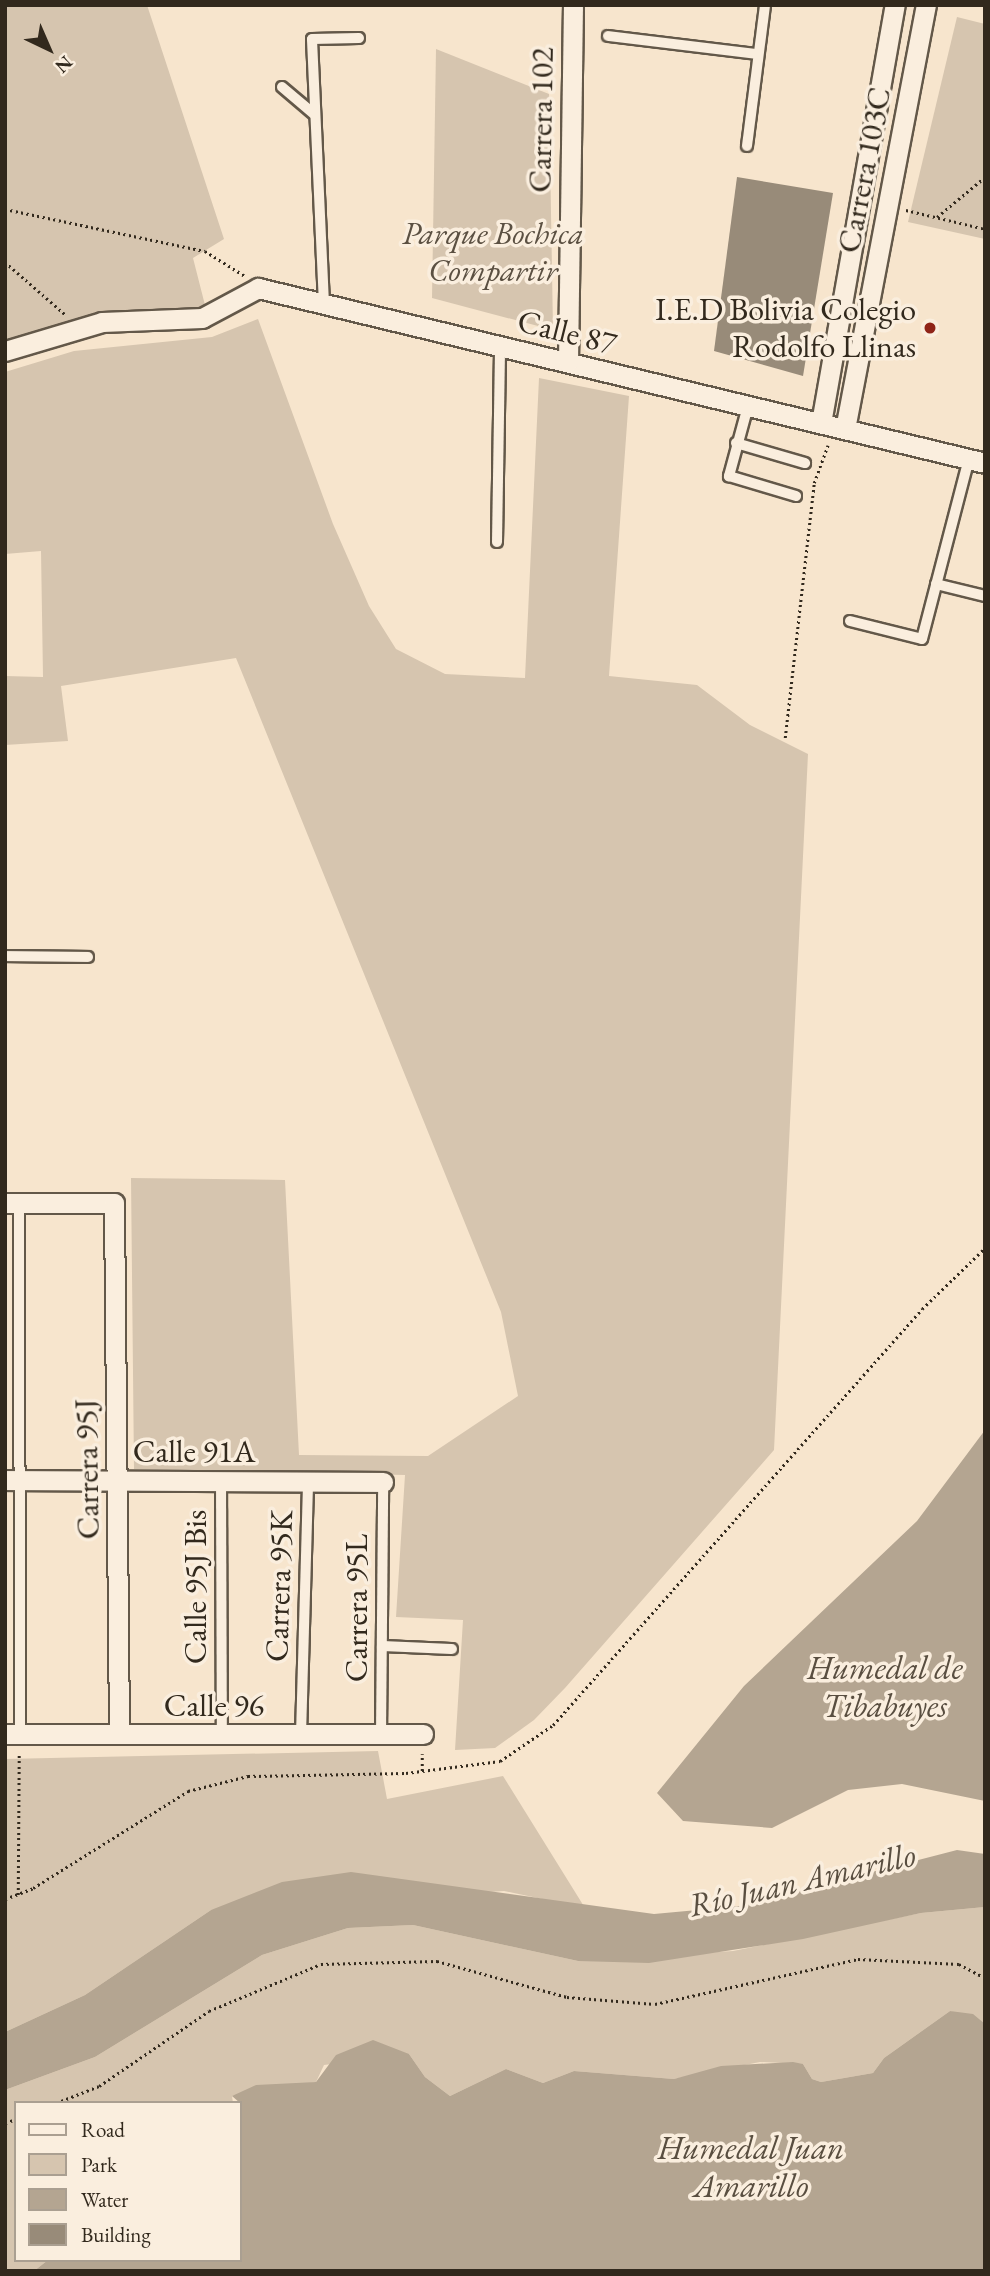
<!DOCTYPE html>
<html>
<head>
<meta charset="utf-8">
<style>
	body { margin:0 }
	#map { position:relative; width:990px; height:2276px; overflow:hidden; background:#f7e5cd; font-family:"EB Garamond",serif }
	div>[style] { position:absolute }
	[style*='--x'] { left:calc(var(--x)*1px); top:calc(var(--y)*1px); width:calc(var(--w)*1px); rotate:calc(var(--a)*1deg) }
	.green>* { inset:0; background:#d6c5af }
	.water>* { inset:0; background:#b4a591 }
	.building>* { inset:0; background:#988b79 }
	.path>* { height:2.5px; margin-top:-1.25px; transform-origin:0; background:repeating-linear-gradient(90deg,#32291d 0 2px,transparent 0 5.5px) }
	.roads { filter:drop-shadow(2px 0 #635849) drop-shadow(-2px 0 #635849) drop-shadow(0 2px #635849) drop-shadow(0 -2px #635849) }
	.lane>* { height:10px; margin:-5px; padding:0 5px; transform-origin:5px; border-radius:5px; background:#faeede }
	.street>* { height:19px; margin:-9.5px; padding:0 9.5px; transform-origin:9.5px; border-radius:9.5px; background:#faeede }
	.dots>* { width:19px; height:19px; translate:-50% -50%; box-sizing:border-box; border:4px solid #faeede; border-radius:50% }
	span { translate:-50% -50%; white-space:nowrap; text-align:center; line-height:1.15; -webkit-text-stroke:7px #faeede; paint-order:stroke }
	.street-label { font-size:32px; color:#32291d }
	.park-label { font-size:32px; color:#5b5042; font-style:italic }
	.poi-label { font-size:32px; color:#32291d }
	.right { translate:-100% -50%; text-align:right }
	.water-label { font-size:33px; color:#594e40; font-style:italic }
	.frame { position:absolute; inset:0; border:7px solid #32291d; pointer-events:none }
	.legend { position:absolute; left:14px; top:2101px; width:228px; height:161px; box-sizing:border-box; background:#faeede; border:2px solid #aa9f91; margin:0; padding:9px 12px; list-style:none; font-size:21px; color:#32291d }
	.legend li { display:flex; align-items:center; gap:14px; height:35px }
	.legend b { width:35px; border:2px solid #aa9f91 }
	.north { position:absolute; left:14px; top:14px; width:70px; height:70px; -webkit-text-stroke:5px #faeede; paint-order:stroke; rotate:136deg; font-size:19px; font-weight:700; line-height:28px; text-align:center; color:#32291d }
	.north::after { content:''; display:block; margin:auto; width:24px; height:32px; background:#32291d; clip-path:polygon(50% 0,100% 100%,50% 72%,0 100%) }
</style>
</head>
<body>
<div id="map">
	<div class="green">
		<i style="clip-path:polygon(5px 5px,147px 5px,224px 239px,193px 258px,207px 313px,5px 345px)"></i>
		<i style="clip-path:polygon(957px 17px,985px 24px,985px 239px,908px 222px)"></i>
		<i style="clip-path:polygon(436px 49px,549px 94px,553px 330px,432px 298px)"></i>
		<i style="clip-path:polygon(258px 319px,333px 524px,369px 606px,396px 649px,445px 674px,525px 678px,539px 378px,629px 396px,609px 676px,697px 685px,750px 725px,808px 754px,774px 1450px,565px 1688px,534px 1720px,495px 1748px,455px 1750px,463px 1620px,396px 1617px,405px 1475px,134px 1469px,131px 1178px,285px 1180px,299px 1455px,428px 1456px,518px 1396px,501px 1312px,236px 658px,61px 686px,68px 741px,5px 745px,5px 676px,43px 677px,41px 551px,5px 554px,5px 372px,74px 351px,212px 337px)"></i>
		<i style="clip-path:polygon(378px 1751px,387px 1799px,503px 1776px,585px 1908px,504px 1891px,211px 1910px,85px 1995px,5px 2032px,5px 1759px)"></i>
		<i style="clip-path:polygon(985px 1907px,985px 2024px,950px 2011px,884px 2058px,873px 2073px,821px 2082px,812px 2079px,803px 2064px,760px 2062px,674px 2079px,574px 2071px,543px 2083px,506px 2069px,450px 2096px,425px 2077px,409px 2054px,324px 2065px,316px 2082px,232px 2096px,233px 2103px,16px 2103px,16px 2260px,48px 2260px,34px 2271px,5px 2271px,5px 2090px,95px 2057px,262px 1955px,348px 1928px,413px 1925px,578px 1961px,733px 1951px,921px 1913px)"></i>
	</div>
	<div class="water">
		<i style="clip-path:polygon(985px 1430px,985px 1801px,902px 1784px,848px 1790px,772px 1828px,683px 1821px,657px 1793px,744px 1686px,917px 1521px)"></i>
		<i style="clip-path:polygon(957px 1850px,985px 1854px,985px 1907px,921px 1913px,803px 1939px,649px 1963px,578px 1961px,413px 1925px,348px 1928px,262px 1955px,95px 2057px,5px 2090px,5px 2032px,85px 1995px,211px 1910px,282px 1882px,351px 1872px,654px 1914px,741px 1906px)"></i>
		<i style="clip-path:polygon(950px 2011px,973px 2014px,985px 2024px,985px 2271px,34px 2271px,48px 2260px,240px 2260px,240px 2103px,232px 2096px,256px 2085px,316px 2082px,336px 2055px,373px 2040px,409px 2054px,425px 2077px,450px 2096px,506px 2069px,543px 2083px,574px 2071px,674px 2079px,721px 2066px,793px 2062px,803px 2064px,812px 2079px,821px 2082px,873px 2073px,884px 2058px)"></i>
	</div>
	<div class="building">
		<i style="clip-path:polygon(737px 177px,833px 193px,803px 376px,714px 351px)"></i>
	</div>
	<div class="path">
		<i style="--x:5;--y:209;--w:204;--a:11.9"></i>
		<i style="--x:205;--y:251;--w:47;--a:32"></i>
		<i style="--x:906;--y:210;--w:81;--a:13.5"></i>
		<i style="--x:937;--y:217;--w:62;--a:-39.8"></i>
		<i style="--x:5;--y:262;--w:81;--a:41"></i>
		<i style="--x:5;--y:381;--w:85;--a:90"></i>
		<i style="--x:785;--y:738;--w:257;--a:-83.5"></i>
		<i style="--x:814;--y:483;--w:40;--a:-69.8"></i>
		<i style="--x:422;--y:1771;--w:17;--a:-90"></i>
		<i style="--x:18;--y:1895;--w:143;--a:-89.6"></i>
		<i style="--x:5;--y:1899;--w:30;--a:-21"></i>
		<i style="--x:33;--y:1888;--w:183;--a:-32"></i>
		<i style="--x:188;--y:1791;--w:62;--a:-14"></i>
		<i style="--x:248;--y:1776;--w:158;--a:-1.1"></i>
		<i style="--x:406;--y:1773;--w:95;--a:-7.3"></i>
		<i style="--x:500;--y:1761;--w:64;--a:-34.2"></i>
		<i style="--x:553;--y:1725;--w:556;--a:-48.43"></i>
		<i style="--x:922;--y:1309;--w:88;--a:-44.1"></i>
		<i style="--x:56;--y:2103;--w:46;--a:-21.6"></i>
		<i style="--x:99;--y:2086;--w:133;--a:-34.3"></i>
		<i style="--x:209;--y:2011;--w:121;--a:-22.8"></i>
		<i style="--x:321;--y:1964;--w:116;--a:-1.5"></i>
		<i style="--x:437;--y:1961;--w:135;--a:15.5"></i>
		<i style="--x:567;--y:1997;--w:88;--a:4.5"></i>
		<i style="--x:655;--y:2004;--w:208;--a:-12.5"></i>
		<i style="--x:858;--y:1959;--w:101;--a:2.8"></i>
		<i style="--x:959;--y:1964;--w:30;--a:28"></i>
		<i style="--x:5;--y:2123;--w:12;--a:-20"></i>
	</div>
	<div class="roads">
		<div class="lane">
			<i style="--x:608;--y:36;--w:150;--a:6.9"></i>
			<i style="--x:282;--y:87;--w:42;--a:40.2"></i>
			<i style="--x:747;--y:146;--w:142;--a:-82.7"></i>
			<i style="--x:324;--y:304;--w:265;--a:-92.6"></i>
			<i style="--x:312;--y:39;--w:47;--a:-1.2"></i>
			<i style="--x:748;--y:406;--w:73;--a:105.2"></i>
			<i style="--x:729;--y:476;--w:70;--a:16.6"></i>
			<i style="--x:736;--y:443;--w:72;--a:16.2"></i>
			<i style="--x:497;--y:542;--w:196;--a:-89.1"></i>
			<i style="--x:936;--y:584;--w:50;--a:13.8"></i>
			<i style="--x:850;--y:621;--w:74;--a:14"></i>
			<i style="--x:922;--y:639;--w:186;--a:-75.4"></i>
			<i style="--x:5;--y:956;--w:83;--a:0.7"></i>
			<i style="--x:19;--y:1203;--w:531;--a:89.89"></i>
			<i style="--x:221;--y:1481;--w:253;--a:89.8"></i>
			<i style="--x:382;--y:1646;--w:70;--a:2.5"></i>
			<i style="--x:301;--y:1735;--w:254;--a:-88.4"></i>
			<i style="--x:381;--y:1735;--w:253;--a:-89.5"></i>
		</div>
		<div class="street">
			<i style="--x:5;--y:351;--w:101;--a:-16.6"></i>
			<i style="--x:102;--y:322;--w:100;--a:-2.3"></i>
			<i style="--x:202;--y:318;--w:64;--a:-28.2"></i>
			<i style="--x:258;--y:288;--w:748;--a:13.53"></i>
			<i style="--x:568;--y:362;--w:357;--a:-89.2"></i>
			<i style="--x:821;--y:423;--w:424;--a:-80"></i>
			<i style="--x:845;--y:429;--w:432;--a:-79.2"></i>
			<i style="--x:5;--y:1203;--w:109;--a:0"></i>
			<i style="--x:114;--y:1203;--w:531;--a:89.46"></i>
			<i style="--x:5;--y:1480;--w:378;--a:0.3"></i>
			<i style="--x:5;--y:1734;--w:418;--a:0"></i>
		</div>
	</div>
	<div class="dots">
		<i style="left:930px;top:328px;background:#8f2418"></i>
	</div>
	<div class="street-label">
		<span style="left:541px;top:120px;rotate:-89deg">Carrera 102</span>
		<span style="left:864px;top:170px;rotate:-79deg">Carrera 103C</span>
		<span style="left:567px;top:332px;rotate:14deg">Calle 87</span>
		<span style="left:194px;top:1451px">Calle 91A</span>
		<span style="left:87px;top:1469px;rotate:-91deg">Carrera 95J</span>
		<span style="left:279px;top:1586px;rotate:-88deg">Carrera 95K</span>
		<span style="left:195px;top:1587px;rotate:-90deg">Calle 95J Bis</span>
		<span style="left:356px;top:1608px;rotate:-90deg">Carrera 95L</span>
		<span style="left:214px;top:1705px">Calle 96</span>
	</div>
	<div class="park-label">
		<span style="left:493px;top:252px">Parque Bochica<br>Compartir</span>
	</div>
	<div class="poi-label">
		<span class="right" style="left:916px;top:328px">I.E.D Bolivia Colegio<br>Rodolfo Llinas</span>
	</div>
	<div class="water-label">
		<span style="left:885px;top:1687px">Humedal de<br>Tibabuyes</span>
		<span style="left:802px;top:1880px;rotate:-13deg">Río Juan Amarillo</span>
		<span style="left:751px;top:2167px">Humedal Juan<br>Amarillo</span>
	</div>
	<div class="frame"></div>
	<ul class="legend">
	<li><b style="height:9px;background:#faeede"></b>Road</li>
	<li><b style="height:19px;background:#d6c5af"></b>Park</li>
	<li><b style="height:19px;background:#b4a591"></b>Water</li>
	<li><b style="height:19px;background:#988b79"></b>Building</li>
	</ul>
	<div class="north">N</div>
</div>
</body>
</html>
